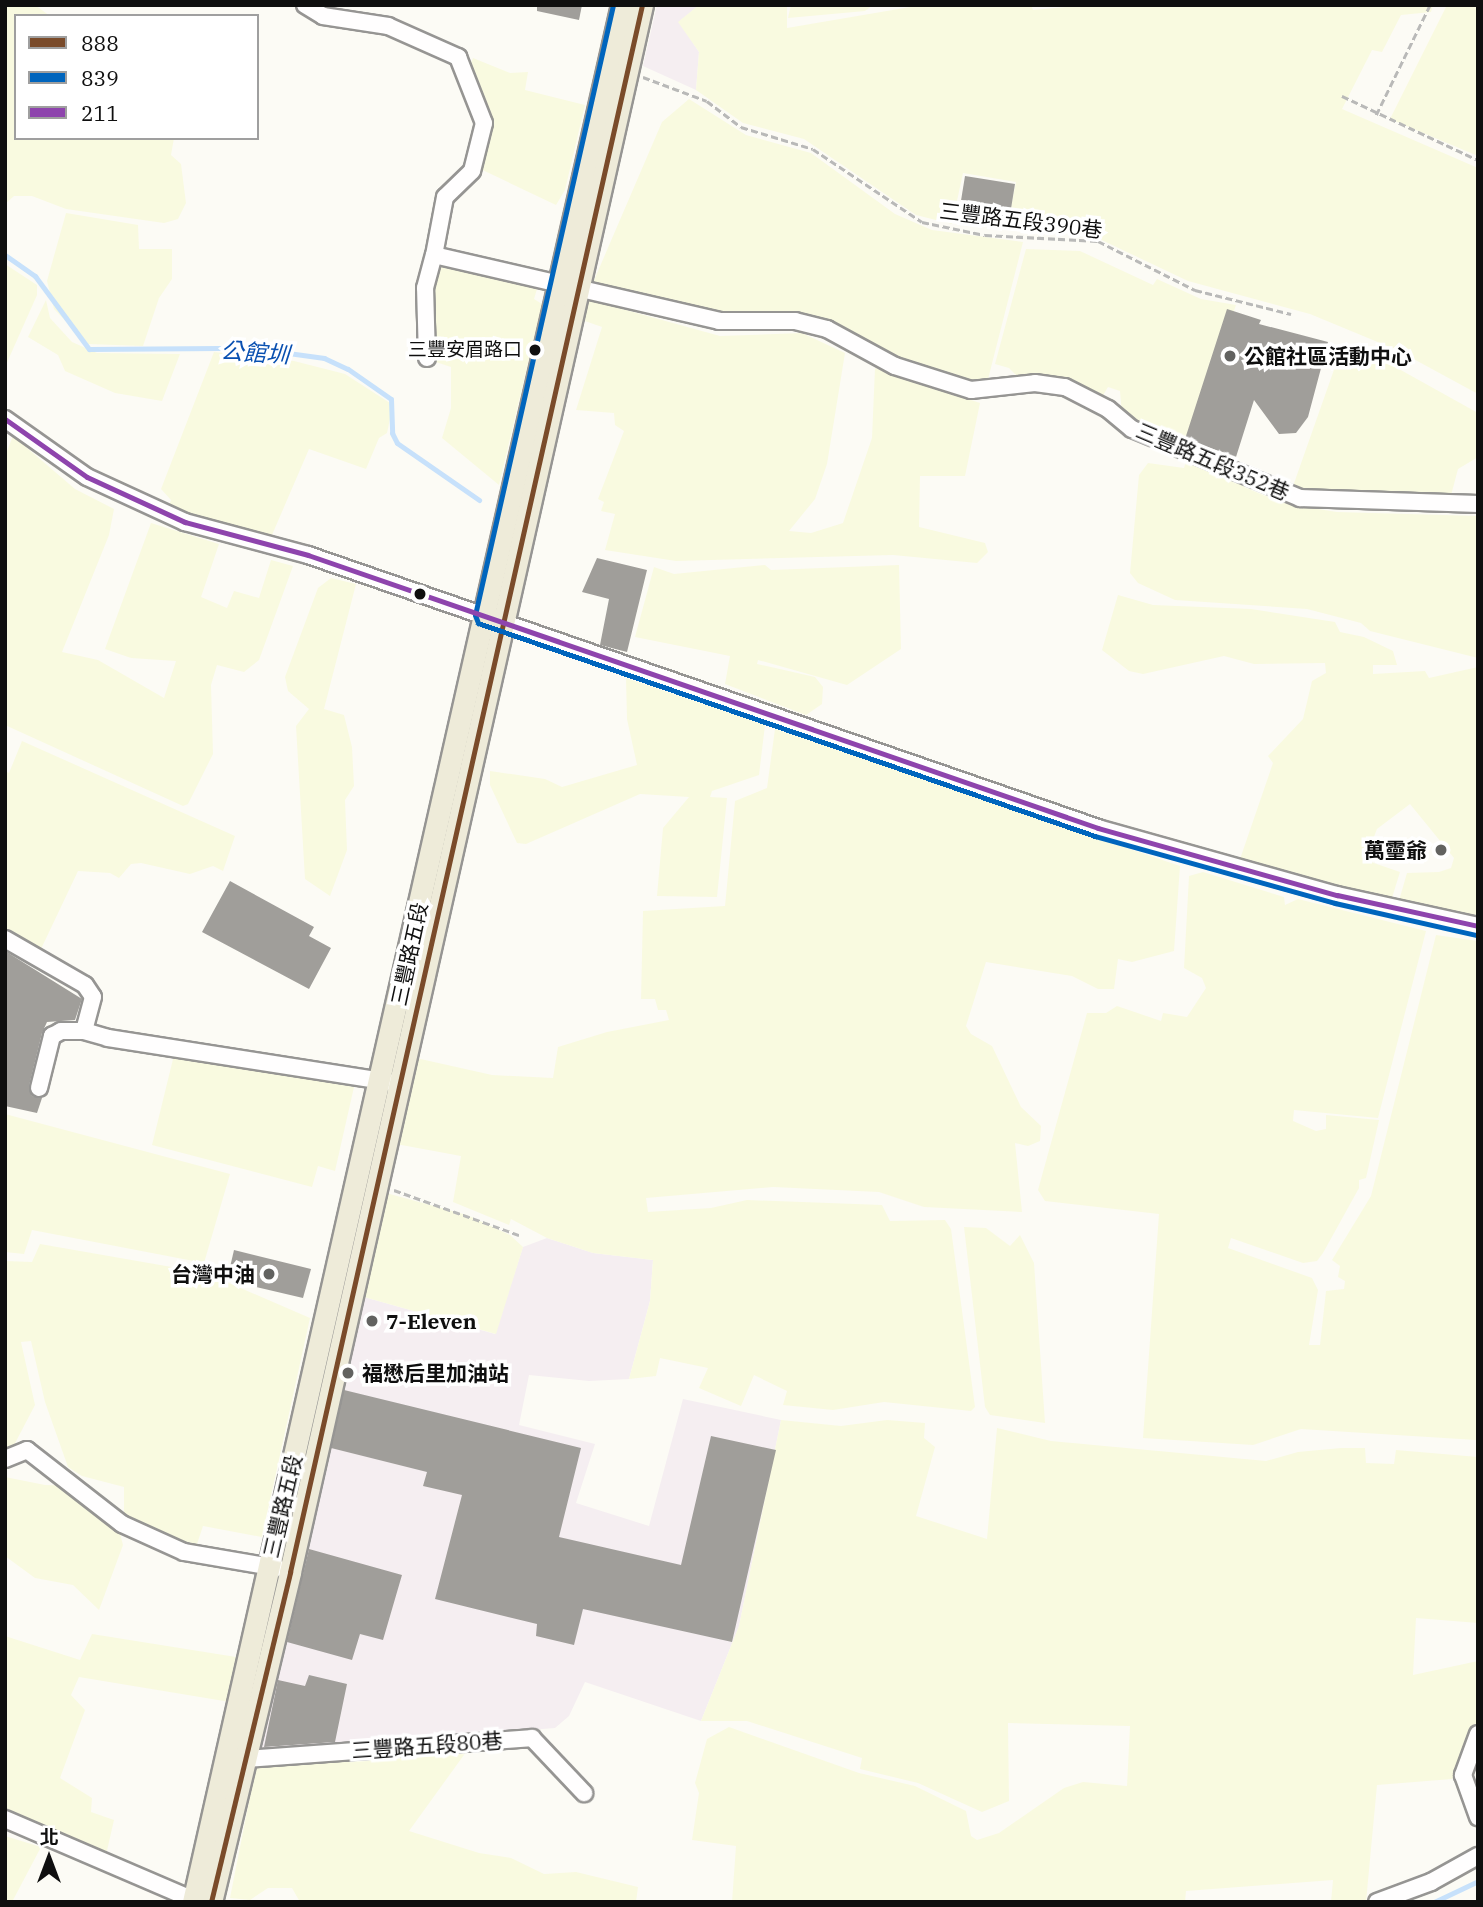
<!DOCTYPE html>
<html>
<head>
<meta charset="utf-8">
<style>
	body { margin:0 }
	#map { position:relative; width:1483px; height:1907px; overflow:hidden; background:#fcfbf5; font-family:"IBM Plex Serif","Noto Sans TC",serif }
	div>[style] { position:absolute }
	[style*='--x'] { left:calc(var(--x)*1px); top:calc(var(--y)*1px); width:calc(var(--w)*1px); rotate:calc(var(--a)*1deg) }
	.industrial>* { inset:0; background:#f5eef1 }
	.farmland>* { inset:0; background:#f9fae0 }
	.stream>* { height:5px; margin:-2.5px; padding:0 2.5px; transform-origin:2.5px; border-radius:2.5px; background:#c7e1fb }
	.building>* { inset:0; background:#a09e9a }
	.path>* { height:2.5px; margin-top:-1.25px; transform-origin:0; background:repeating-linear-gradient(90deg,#b9b9b8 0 7px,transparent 0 10.5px) }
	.roads { filter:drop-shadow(2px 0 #969593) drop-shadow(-2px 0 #969593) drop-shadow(0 2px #969593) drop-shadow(0 -2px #969593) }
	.minor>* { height:16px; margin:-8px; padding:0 8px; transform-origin:8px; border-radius:8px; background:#fffefe }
	.major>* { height:21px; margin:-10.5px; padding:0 10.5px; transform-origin:10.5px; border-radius:10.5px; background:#eeebd9 }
	.bus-1>* { height:5px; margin:-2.5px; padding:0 2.5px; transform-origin:2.5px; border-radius:2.5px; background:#7a4b2a }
	.bus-2>* { height:5px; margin:-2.5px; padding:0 2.5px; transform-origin:2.5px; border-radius:2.5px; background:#0065bd }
	.bus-3>* { height:5px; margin:-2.5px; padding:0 2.5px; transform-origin:2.5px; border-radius:2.5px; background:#8e44ad }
	.dots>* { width:19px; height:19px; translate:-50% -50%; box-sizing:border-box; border:4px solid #fff; border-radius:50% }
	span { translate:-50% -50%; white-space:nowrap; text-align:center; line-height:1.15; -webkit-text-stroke:7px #fff; paint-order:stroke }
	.bus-label { font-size:19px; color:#0f0f0f }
	.right { translate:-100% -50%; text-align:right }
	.street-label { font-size:21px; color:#0f0f0f }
	.poi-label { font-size:21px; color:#0f0f0f; font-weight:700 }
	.left { translate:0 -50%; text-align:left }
	.water-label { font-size:23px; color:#0950b1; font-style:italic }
	.frame { position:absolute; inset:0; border:7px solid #0f0f0f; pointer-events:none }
	.legend { position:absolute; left:14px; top:14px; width:245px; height:126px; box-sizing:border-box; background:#fff; border:2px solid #9f9f9f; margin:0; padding:9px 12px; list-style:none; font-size:21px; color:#0f0f0f }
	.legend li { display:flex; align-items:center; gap:14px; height:35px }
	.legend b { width:35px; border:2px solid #9f9f9f }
	.north { position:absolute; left:14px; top:1823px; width:70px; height:70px; -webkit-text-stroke:5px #fff; paint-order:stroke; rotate:0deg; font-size:19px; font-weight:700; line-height:28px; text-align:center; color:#0f0f0f }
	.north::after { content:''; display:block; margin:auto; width:24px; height:32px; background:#0f0f0f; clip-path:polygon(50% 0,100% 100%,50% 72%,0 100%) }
</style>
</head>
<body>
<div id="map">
	<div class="industrial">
		<i style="clip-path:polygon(657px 5px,699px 5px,679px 22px,699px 52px,696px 90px,643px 66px)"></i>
		<i style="clip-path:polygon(547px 1238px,593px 1253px,653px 1260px,650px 1301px,629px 1379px,589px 1381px,529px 1375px,519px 1425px,595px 1444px,576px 1503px,649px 1526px,683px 1399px,781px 1420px,739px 1626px,701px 1721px,585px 1682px,569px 1716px,555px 1728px,260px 1751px,364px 1297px,495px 1334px,523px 1247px)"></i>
	</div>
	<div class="farmland">
		<i style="clip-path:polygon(5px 5px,35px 5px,50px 16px,16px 16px,16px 138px,174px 138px,171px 155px,181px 164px,186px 203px,178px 219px,164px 223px,66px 209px,32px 196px,14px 196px,5px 204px)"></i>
		<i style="clip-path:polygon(699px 5px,787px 5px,787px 28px,922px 5px,1031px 5px,1033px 10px,1088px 5px,1433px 5px,1431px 12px,1401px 15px,1382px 52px,1372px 50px,1342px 109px,1478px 168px,1478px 394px,1397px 350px,1310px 314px,1188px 281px,1089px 234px,1013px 231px,1015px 218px,1009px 217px,1016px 182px,963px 173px,952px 224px,916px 215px,804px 139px,743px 123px,696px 90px,699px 52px,678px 22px)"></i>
		<i style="clip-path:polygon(791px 5px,873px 5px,865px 11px,788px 18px)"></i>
		<i style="clip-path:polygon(1447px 5px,1478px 5px,1478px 156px,1390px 119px)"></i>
		<i style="clip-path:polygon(473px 58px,510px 73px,528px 72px,525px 90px,585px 105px,565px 190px,556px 205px,472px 165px,485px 128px,467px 72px)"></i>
		<i style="clip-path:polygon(689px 99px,746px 135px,811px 153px,895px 214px,932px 230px,1023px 242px,985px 391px,879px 356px,805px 321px,725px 326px,592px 285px,662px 122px)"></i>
		<i style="clip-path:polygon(66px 213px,138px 225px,139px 249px,172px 249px,172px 279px,159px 298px,143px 346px,88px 344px,54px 309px,47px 281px)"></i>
		<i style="clip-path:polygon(1026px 249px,1080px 251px,1153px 285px,1157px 279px,1201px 299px,1236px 305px,1188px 442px,1159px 434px,1122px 415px,1120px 391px,1108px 387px,1102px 397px,1062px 383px,1021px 380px,1009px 368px,995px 364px)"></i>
		<i style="clip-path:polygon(5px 264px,37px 285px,37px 295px,5px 367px)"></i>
		<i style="clip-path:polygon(440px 265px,537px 289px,534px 299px,542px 304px,499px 485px,442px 438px,451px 408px,451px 367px,430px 360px,429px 286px)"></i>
		<i style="clip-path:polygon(586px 299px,720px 336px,802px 333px,845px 353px,827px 464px,815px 499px,789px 531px,811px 533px,843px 523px,872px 438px,875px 368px,980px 403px,965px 476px,920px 476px,919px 527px,985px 543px,988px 552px,977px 563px,893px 555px,676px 561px,605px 550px,615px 514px,601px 511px,604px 502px,598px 499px,624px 431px,615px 425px,614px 413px,576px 410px,602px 327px,582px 320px)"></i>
		<i style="clip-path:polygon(46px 300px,50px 318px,72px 342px,97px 353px,180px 354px,162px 401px,115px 393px,65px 371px,58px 355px,28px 337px)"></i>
		<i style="clip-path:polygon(1342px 347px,1381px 359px,1478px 413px,1478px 457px,1458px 469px,1449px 503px,1333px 499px,1292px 489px)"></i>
		<i style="clip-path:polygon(214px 352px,294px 361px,345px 374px,393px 405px,387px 433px,379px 438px,366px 469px,309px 449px,272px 535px,168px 509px,171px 500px,161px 489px)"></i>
		<i style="clip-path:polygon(13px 436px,75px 489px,114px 509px,109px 535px,62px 652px,98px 660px,164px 698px,176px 661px,131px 658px,105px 649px,151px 523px,219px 544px,201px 597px,227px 608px,234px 591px,259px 598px,271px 560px,293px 566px,259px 660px,244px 672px,217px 665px,211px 685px,213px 754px,188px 804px,183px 806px,5px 725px,5px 456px)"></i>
		<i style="clip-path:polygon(1187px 458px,1293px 505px,1337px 512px,1478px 516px,1478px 658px,1370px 631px,1361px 623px,1307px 609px,1175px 600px,1138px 583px,1130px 573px,1139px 475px,1148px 463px,1184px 468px)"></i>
		<i style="clip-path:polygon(765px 565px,771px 570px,899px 565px,901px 649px,847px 685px,758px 660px,757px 664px,815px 677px,823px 687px,822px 704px,806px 715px,725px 684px,730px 656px,635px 637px,654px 567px,674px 574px)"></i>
		<i style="clip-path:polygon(331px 578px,356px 584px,324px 709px,344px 715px,352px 747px,354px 786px,345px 800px,347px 850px,330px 896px,305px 879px,296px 726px,309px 709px,288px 691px,285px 677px,318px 588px)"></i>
		<i style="clip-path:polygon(1118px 595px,1153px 605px,1251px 609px,1335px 622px,1340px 632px,1364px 637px,1393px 651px,1397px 665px,1373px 665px,1373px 674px,1425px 671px,1429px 678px,1478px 667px,1478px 920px,1398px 904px,1407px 873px,1439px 872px,1451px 868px,1454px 858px,1410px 804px,1377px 829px,1365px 860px,1400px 872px,1391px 901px,1239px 862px,1273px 763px,1268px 756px,1303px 719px,1312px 681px,1326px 673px,1325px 663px,1254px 664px,1224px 656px,1143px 674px,1129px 671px,1102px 650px)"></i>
		<i style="clip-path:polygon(626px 678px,765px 725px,759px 775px,712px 791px,710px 797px,727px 798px,717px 897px,657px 896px,663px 828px,689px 797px,640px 794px,526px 844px,517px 843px,490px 785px,490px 771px,545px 779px,562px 787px,637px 765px,627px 719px)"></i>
		<i style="clip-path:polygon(775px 729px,1180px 866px,1174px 951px,1132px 962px,1118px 959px,1114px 989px,1098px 989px,1072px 976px,986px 962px,966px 1026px,971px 1034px,992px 1046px,1021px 1107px,1041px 1126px,1040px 1141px,1028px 1146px,1015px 1143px,1022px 1212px,924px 1207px,879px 1192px,773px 1187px,646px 1198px,648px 1212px,711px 1208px,747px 1200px,882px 1205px,890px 1221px,945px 1220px,951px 1229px,975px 1407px,971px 1411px,884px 1402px,833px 1410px,783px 1405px,787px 1391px,754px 1375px,741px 1406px,699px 1388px,708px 1368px,660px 1358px,656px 1376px,629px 1379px,650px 1301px,653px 1260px,593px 1253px,547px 1238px,511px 1219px,509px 1225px,453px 1202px,461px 1156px,396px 1144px,416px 1058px,492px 1075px,553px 1078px,558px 1047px,607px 1032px,669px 1020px,666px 1010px,658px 1010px,655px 999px,641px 999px,643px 911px,725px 906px,735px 801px,767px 788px)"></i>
		<i style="clip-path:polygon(22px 741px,235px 836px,223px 871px,213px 866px,190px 874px,141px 863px,131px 864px,119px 878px,110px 873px,78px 871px,41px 949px,5px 931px,5px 771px,9px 773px)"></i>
		<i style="clip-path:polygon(1203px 872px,1284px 897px,1285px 905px,1298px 899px,1426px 931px,1378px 1118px,1294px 1110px,1293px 1121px,1316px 1131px,1326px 1129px,1326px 1115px,1379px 1120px,1366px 1178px,1359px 1180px,1359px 1188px,1323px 1253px,1317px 1261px,1303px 1263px,1231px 1238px,1228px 1248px,1312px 1278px,1318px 1290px,1309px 1345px,1320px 1345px,1326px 1291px,1344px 1289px,1345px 1281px,1338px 1277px,1340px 1266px,1332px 1260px,1371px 1196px,1436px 935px,1478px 941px,1476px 1440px,1301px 1429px,1253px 1445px,1143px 1438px,1159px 1214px,1045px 1201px,1038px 1190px,1087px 1013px,1106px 1013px,1117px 1006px,1161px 1021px,1163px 1013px,1187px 1017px,1206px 988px,1202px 978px,1184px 968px,1189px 876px)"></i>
		<i style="clip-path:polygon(174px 1055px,354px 1087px,335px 1171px,318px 1166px,312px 1187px,152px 1145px)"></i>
		<i style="clip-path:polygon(5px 1114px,230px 1174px,204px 1263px,32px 1230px,24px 1254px,5px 1252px)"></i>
		<i style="clip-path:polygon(386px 1193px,467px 1215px,510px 1235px,523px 1247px,496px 1334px,364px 1297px)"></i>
		<i style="clip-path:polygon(964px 1227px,986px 1228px,1010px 1246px,1020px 1235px,1034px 1263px,1045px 1423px,990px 1415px,985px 1407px)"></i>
		<i style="clip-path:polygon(40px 1244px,206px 1273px,310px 1318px,262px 1537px,203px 1526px,197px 1544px,130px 1530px,124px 1517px,124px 1487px,82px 1476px,68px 1467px,45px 1402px,31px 1341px,21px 1342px,35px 1405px,12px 1449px,5px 1447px,5px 1261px,32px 1262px)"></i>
		<i style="clip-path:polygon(781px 1420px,841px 1426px,887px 1420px,925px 1423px,924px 1438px,935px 1447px,916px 1516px,987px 1539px,997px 1428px,1051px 1441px,1266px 1461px,1298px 1452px,1341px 1448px,1365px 1448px,1366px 1463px,1394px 1464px,1396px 1450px,1478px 1457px,1478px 1623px,1416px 1618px,1413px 1675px,1478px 1661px,1478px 1732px,1466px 1761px,1452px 1779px,1377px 1785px,1366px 1902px,1331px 1902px,1333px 1880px,1186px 1891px,1185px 1902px,732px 1902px,736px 1846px,692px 1840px,699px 1793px,695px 1783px,707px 1739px,729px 1727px,859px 1773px,915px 1786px,966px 1811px,971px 1836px,977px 1840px,999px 1833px,1064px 1788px,1083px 1782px,1127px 1786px,1130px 1726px,1008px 1723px,1009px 1801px,982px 1812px,918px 1783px,860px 1769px,862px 1758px,747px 1721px,701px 1721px,739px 1626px)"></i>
		<i style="clip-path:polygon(5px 1477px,45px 1485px,79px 1486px,117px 1522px,123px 1545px,99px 1610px,73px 1585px,35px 1578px,5px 1556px)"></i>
		<i style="clip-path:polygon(92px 1634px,236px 1657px,230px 1702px,79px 1677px,71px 1695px,85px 1710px,60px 1778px,92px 1798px,91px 1812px,114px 1820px,106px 1855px,5px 1816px,5px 1636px,80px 1660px)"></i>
		<i style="clip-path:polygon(469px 1748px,409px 1831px,479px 1853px,511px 1858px,544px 1874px,576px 1872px,638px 1887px,636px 1902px,300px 1902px,292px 1888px,268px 1888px,250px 1900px,230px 1898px,256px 1766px,263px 1766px,263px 1760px)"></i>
		<i style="clip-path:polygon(5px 1836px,41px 1847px,12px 1902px,5px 1902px)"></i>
	</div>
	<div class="stream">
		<i style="--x:5;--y:255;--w:37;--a:35"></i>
		<i style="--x:35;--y:276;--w:91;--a:53.5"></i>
		<i style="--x:89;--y:349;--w:162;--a:-0.4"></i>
		<i style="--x:251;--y:348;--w:74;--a:7.8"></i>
		<i style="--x:324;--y:358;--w:26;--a:25"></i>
		<i style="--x:348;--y:369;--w:52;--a:34.9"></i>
		<i style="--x:391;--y:399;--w:34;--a:88"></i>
		<i style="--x:392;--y:433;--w:11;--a:63"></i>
		<i style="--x:397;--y:443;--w:100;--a:34.8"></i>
		<i style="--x:1434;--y:1902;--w:49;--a:-25.5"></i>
	</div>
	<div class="building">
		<i style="clip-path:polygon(537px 5px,582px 5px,579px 20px,537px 11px)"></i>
		<i style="clip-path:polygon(965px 176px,1015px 184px,1009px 221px,959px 213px)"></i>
		<i style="clip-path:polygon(1227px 309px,1261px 320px,1259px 324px,1328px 342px,1308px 417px,1296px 433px,1279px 434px,1254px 400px,1236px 457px,1185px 439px)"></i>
		<i style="clip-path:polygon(597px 558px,647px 570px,627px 652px,600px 645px,609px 599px,582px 592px)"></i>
		<i style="clip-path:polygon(230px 881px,314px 927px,309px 936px,331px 948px,309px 989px,202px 932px)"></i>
		<i style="clip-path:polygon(5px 951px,82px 999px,75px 1020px,47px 1022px,42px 1033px,29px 1086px,32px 1096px,42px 1098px,37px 1113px,5px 1106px)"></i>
		<i style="clip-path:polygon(234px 1250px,311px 1269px,303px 1298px,227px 1280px)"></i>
		<i style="clip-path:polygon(344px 1390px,581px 1448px,559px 1537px,681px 1565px,711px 1436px,776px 1450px,732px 1642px,583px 1609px,574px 1645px,536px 1636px,537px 1624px,435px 1599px,462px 1495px,423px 1486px,427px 1472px,331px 1448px)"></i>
		<i style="clip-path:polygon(309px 1549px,402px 1575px,383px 1640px,360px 1634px,352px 1660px,287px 1642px)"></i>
		<i style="clip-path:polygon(309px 1675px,347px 1684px,335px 1742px,264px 1747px,278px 1680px,305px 1686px)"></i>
	</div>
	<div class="path">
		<i style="--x:643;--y:77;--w:68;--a:20.6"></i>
		<i style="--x:707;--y:101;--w:43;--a:37.4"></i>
		<i style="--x:741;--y:127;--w:75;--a:17"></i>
		<i style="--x:813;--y:149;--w:131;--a:33.8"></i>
		<i style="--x:922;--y:222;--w:64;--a:11.7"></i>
		<i style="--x:985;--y:235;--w:113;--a:3"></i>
		<i style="--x:1098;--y:241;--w:109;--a:26.8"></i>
		<i style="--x:1195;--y:290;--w:99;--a:14"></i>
		<i style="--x:1342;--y:96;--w:150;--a:25.2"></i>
		<i style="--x:1376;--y:115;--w:123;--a:-63.9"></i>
		<i style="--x:394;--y:1190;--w:133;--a:19.8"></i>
	</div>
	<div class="roads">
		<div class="minor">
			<i style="--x:305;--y:5;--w:21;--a:31"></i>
			<i style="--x:323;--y:16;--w:66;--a:8.7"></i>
			<i style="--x:388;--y:26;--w:77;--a:23.9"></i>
			<i style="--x:458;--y:57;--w:71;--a:68.5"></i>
			<i style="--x:484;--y:123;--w:49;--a:104"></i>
			<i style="--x:472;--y:171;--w:37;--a:136"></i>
			<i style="--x:445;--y:197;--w:59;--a:100.7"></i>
			<i style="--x:427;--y:358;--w:70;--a:-91.6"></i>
			<i style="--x:425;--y:288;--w:34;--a:-75"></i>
			<i style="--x:434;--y:255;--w:293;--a:13"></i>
			<i style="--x:719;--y:321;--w:76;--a:0"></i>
			<i style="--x:795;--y:321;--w:33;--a:14"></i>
			<i style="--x:827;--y:329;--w:77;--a:28.6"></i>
			<i style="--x:895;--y:366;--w:80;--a:17.5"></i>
			<i style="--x:971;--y:390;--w:64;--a:-6.2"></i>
			<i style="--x:1035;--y:383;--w:30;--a:8"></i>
			<i style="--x:1065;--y:387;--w:48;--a:27.1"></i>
			<i style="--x:1108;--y:409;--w:31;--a:40"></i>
			<i style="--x:1132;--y:429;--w:182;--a:22.3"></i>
			<i style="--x:1300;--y:498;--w:178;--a:1.9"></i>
			<i style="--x:5;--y:419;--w:100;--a:35.3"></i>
			<i style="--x:87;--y:477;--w:108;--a:24.7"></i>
			<i style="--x:185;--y:522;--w:127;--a:15"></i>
			<i style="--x:308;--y:555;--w:836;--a:19.06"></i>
			<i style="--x:1098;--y:828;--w:248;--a:15.7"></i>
			<i style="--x:1337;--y:895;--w:144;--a:12.4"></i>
			<i style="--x:5;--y:939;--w:92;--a:29.9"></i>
			<i style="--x:85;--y:985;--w:14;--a:56"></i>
			<i style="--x:93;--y:997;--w:35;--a:105"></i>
			<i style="--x:39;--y:1088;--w:54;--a:-76"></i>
			<i style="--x:52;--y:1036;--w:10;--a:-29"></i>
			<i style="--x:61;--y:1031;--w:23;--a:0"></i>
			<i style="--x:84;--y:1031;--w:25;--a:16"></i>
			<i style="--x:108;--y:1038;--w:284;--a:8.9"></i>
			<i style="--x:5;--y:1459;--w:24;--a:-22"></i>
			<i style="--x:27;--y:1450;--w:120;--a:37.9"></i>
			<i style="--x:122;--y:1524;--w:68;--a:24.3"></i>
			<i style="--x:184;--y:1552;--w:95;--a:9.7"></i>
			<i style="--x:1478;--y:1734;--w:44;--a:110.1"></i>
			<i style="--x:1463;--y:1775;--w:45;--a:70.3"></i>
			<i style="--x:247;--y:1759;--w:286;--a:-4.2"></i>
			<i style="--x:532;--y:1738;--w:76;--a:46.6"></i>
			<i style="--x:5;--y:1819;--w:211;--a:23.2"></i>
			<i style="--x:1377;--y:1902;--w:58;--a:-20.3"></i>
			<i style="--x:1431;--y:1882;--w:54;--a:-29"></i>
		</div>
		<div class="major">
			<i style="--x:193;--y:1902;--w:1945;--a:-77.26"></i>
			<i style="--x:211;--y:1902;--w:339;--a:-76.5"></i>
			<i style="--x:290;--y:1572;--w:1606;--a:-77.34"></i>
		</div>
	</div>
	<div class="bus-1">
		<i style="--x:211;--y:1902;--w:339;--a:-76.5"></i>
		<i style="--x:290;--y:1572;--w:1606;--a:-77.34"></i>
	</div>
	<div class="bus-2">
		<i style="--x:613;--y:5;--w:625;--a:102.75"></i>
		<i style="--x:475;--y:615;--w:9;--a:69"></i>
		<i style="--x:478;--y:623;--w:653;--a:19.05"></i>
		<i style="--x:1095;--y:836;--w:249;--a:15.6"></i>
		<i style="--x:1335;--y:903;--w:145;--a:12.8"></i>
	</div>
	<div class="bus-3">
		<i style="--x:5;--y:419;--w:100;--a:35.3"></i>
		<i style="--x:87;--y:477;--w:108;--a:24.7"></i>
		<i style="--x:185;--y:522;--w:127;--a:15"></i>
		<i style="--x:308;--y:555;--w:836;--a:19.06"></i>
		<i style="--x:1098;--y:828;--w:248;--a:15.7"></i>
		<i style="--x:1337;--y:895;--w:144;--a:12.4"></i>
	</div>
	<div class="dots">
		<i style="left:535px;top:350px;background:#0f0f0f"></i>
		<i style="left:1230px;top:356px;background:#626260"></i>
		<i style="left:420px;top:594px;background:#0f0f0f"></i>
		<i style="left:1441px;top:850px;background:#626260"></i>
		<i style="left:269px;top:1274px;background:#626260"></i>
		<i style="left:372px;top:1321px;background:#626260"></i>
		<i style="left:348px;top:1373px;background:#626260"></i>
	</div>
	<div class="bus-label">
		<span class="right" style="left:522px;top:350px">三豐安眉路口</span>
	</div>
	<div class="street-label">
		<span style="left:1021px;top:220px;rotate:7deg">三豐路五段390巷</span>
		<span style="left:1213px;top:461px;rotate:23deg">三豐路五段352巷</span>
		<span style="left:409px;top:954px;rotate:-78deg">三豐路五段</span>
		<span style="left:282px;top:1506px;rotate:-77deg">三豐路五段</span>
		<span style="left:427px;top:1745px;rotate:-4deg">三豐路五段80巷</span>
	</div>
	<div class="poi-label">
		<span class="left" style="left:1244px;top:356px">公館社區活動中心</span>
		<span class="right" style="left:1427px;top:850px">萬𤫊爺</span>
		<span class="right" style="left:255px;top:1274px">台灣中油</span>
		<span class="left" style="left:386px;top:1321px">7-Eleven</span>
		<span class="left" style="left:362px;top:1373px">福懋后里加油站</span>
	</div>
	<div class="water-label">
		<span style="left:255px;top:352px;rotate:4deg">公館圳</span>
	</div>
	<div class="frame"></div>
	<ul class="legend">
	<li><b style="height:9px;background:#7a4b2a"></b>888</li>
	<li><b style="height:9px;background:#0065bd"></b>839</li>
	<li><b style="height:9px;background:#8e44ad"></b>211</li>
	</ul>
	<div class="north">北</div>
</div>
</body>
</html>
